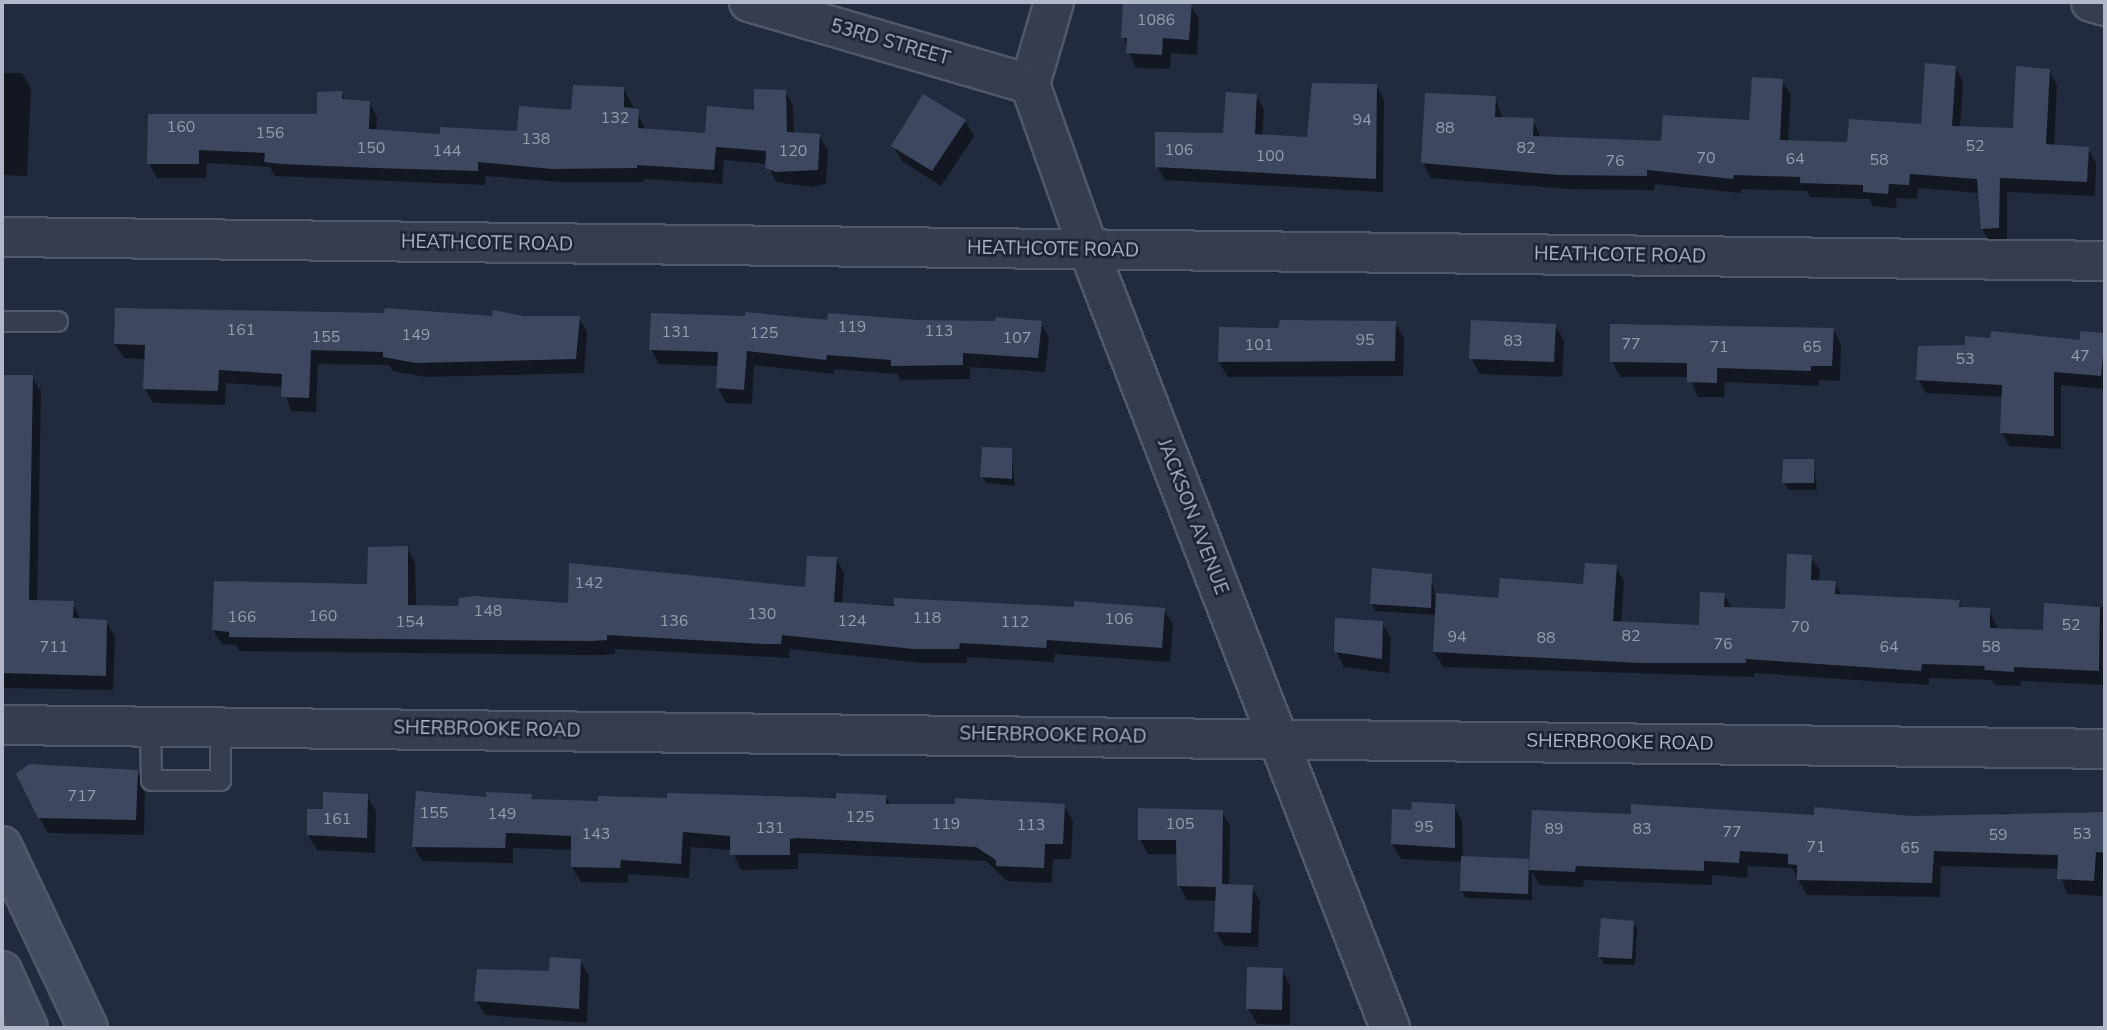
<!DOCTYPE html>
<html>
<head>
<meta charset="utf-8">
<style>
	body { margin:0 }
	#map { position:relative; width:2107px; height:1030px; overflow:hidden; background:#222b3e; font-family:"Nunito Sans",sans-serif }
	div>[style] { position:absolute }
	[style*='--x'] { left:calc(var(--x)*1px); top:calc(var(--y)*1px); width:calc(var(--w)*1px); rotate:calc(var(--a)*1deg) }
	.shadow>* { inset:0; background:#0007 }
	.building>* { inset:0; background:#3d475f }
	.roads { filter:drop-shadow(2px 0 #515869) drop-shadow(-2px 0 #515869) drop-shadow(0 2px #515869) drop-shadow(0 -2px #515869) }
	.lane>* { height:19px; margin:-9.5px; padding:0 9.5px; transform-origin:9.5px; border-radius:9.5px; background:#363d4e }
	.street>* { height:38px; margin:-19px; padding:0 19px; transform-origin:19px; border-radius:19px; background:#363d4e }
	.secondary>* { height:38px; margin:-19px; padding:0 19px; transform-origin:19px; border-radius:19px; background:#444c61 }
	span { translate:-50% -50%; white-space:nowrap; text-align:center; line-height:1.15; -webkit-text-stroke:5px #1b2233; paint-order:stroke }
	.number-label { font-size:16px; color:#959cae }
	.number-label span { -webkit-text-stroke-width:0 }
	.street-label { font-size:19px; color:#b2b8c9 }
	.frame { position:absolute; inset:0; border:4px solid #b2b8c9; pointer-events:none }
</style>
</head>
<body>
<div id="map">
	<div class="shadow">
		<i style="clip-path:polygon(1125px 2px,1190px 4px,1199px 19px,1197px 55px,1171px 53px,1170px 69px,1136px 68px,1123px 37px)"></i>
		<i style="clip-path:polygon(1955px 67px,1963px 82px,1960px 128px,2014px 130px,2049px 71px,2057px 85px,2054px 147px,2088px 149px,2096px 163px,2095px 196px,2007px 192px,2007px 242px,1991px 243px,1982px 229px,1979px 193px,1918px 188px,1917px 199px,1897px 198px,1896px 208px,1873px 206px,1869px 199px,1810px 197px,1807px 191px,1741px 189px,1741px 193px,1655px 184px,1654px 190px,1568px 189px,1431px 178px,1423px 163px,1495px 97px,1503px 119px,1533px 120px,1541px 138px,1663px 142px,1751px 121px,1782px 81px,1791px 95px,1788px 142px,1849px 144px,1923px 126px)"></i>
		<i style="clip-path:polygon(2px 73px,22px 73px,31px 88px,27px 176px,2px 175px)"></i>
		<i style="clip-path:polygon(1376px 86px,1384px 100px,1383px 192px,1165px 180px,1157px 166px,1225px 135px,1256px 95px,1264px 109px,1262px 136px,1309px 139px)"></i>
		<i style="clip-path:polygon(623px 88px,646px 130px,706px 135px,755px 112px,785px 91px,793px 106px,794px 135px,819px 136px,828px 150px,826px 184px,811px 187px,776px 182px,767px 164px,724px 160px,722px 184px,644px 179px,644px 182px,561px 182px,486px 176px,485px 185px,275px 176px,270px 167px,207px 163px,206px 178px,157px 178px,149px 163px,319px 116px,341px 93px,345px 101px,369px 102px,377px 117px,376px 131px,441px 136px,518px 133px)"></i>
		<i style="clip-path:polygon(965px 121px,974px 136px,941px 186px,902px 161px,893px 146px)"></i>
		<i style="clip-path:polygon(523px 318px,579px 318px,587px 332px,584px 373px,426px 377px,393px 371px,389px 365px,318px 364px,316px 412px,291px 411px,283px 387px,226px 383px,225px 405px,153px 403px,145px 389px,146px 359px,124px 358px,115px 344px)"></i>
		<i style="clip-path:polygon(918px 321px,1041px 323px,1049px 337px,1045px 372px,970px 367px,970px 379px,901px 380px,897px 374px,834px 369px,834px 374px,754px 365px,752px 404px,726px 403px,718px 388px,719px 366px,659px 364px,651px 349px,829px 322px)"></i>
		<i style="clip-path:polygon(1395px 323px,1404px 338px,1403px 376px,1228px 377px,1219px 362px,1280px 330px)"></i>
		<i style="clip-path:polygon(1555px 325px,1564px 341px,1562px 377px,1480px 374px,1471px 358px)"></i>
		<i style="clip-path:polygon(1833px 329px,1841px 345px,1840px 381px,1819px 380px,1819px 386px,1725px 382px,1724px 397px,1698px 397px,1689px 377px,1621px 377px,1612px 362px)"></i>
		<i style="clip-path:polygon(2104px 335px,2105px 389px,2061px 385px,2061px 449px,2009px 446px,2002px 433px,2004px 397px,1926px 393px,1918px 379px)"></i>
		<i style="clip-path:polygon(2px 376px,32px 377px,41px 392px,37px 602px,73px 603px,81px 621px,106px 622px,115px 637px,113px 690px,2px 688px)"></i>
		<i style="clip-path:polygon(1011px 449px,1015px 486px,986px 483px,982px 476px)"></i>
		<i style="clip-path:polygon(1813px 461px,1817px 490px,1788px 490px,1784px 482px)"></i>
		<i style="clip-path:polygon(407px 548px,415px 563px,416px 607px,569px 605px,807px 589px,836px 559px,844px 573px,842px 604px,1164px 610px,1173px 624px,1170px 662px,1055px 654px,1054px 662px,967px 657px,967px 663px,922px 663px,790px 649px,789px 658px,615px 649px,615px 654px,600px 655px,239px 651px,236px 645px,222px 644px,213px 630px,369px 586px)"></i>
		<i style="clip-path:polygon(1811px 557px,1820px 571px,1819px 582px,1835px 583px,1842px 596px,1959px 602px,1963px 609px,1989px 610px,1998px 630px,2044px 632px,2046px 605px,2105px 607px,2105px 685px,2021px 681px,2021px 686px,1995px 685px,1992px 680px,1929px 678px,1929px 685px,1754px 673px,1754px 677px,1443px 667px,1434px 652px,1437px 615px,1376px 611px,1371px 604px,1431px 576px,1435px 595px,1499px 600px,1585px 586px,1616px 567px,1624px 581px,1621px 623px,1701px 627px,1724px 594px,1732px 609px,1786px 610px)"></i>
		<i style="clip-path:polygon(1382px 623px,1391px 638px,1389px 673px,1344px 667px,1336px 651px)"></i>
		<i style="clip-path:polygon(137px 772px,145px 787px,144px 835px,48px 833px,39px 817px)"></i>
		<i style="clip-path:polygon(531px 795px,535px 801px,599px 803px,885px 796px,891px 806px,1064px 806px,1073px 821px,1071px 859px,1053px 859px,1052px 883px,1007px 881px,986px 861px,807px 853px,798px 854px,798px 869px,741px 870px,732px 850px,691px 847px,689px 878px,628px 874px,628px 883px,581px 882px,572px 867px,573px 850px,513px 848px,513px 863px,422px 861px,414px 846px,488px 799px)"></i>
		<i style="clip-path:polygon(367px 796px,376px 811px,375px 853px,317px 850px,308px 835px)"></i>
		<i style="clip-path:polygon(1454px 806px,1462px 821px,1463px 858px,1528px 860px,1531px 866px,1633px 816px,2001px 818px,2001px 813px,2081px 818px,2081px 812px,2105px 814px,2102px 896px,2067px 894px,2059px 869px,1941px 866px,1940px 897px,1807px 895px,1792px 868px,1748px 866px,1747px 878px,1712px 875px,1712px 885px,1584px 880px,1583px 887px,1539px 885px,1532px 872px,1532px 900px,1466px 898px,1461px 890px,1463px 862px,1401px 859px,1392px 844px,1413px 812px)"></i>
		<i style="clip-path:polygon(1222px 812px,1230px 826px,1229px 886px,1252px 887px,1260px 901px,1258px 947px,1224px 946px,1216px 931px,1217px 901px,1187px 900px,1179px 885px,1178px 854px,1148px 854px,1140px 839px)"></i>
		<i style="clip-path:polygon(1633px 922px,1637px 929px,1635px 965px,1604px 964px,1600px 957px)"></i>
		<i style="clip-path:polygon(580px 961px,589px 976px,587px 1023px,485px 1015px,476px 1000px)"></i>
		<i style="clip-path:polygon(1282px 970px,1290px 985px,1290px 1025px,1257px 1024px,1248px 1008px)"></i>
	</div>
	<div class="building">
		<i style="clip-path:polygon(1123px 2px,1192px 2px,1189px 40px,1163px 38px,1162px 55px,1126px 53px,1127px 38px,1121px 38px)"></i>
		<i style="clip-path:polygon(1925px 63px,1956px 66px,1952px 126px,2013px 128px,2016px 66px,2050px 69px,2046px 144px,2089px 147px,2087px 182px,2000px 178px,1999px 228px,1981px 229px,1977px 179px,1910px 174px,1909px 185px,1889px 184px,1888px 194px,1863px 192px,1863px 185px,1800px 183px,1800px 177px,1734px 175px,1733px 179px,1647px 170px,1647px 176px,1559px 175px,1421px 163px,1425px 93px,1496px 96px,1495px 117px,1534px 118px,1533px 136px,1661px 141px,1663px 115px,1749px 120px,1752px 77px,1783px 79px,1780px 140px,1847px 142px,1849px 119px,1921px 124px)"></i>
		<i style="clip-path:polygon(1312px 83px,1377px 84px,1376px 179px,1155px 167px,1155px 132px,1223px 133px,1226px 92px,1257px 94px,1255px 134px,1307px 137px)"></i>
		<i style="clip-path:polygon(573px 85px,624px 87px,624px 107px,639px 109px,638px 128px,705px 133px,707px 106px,754px 110px,754px 89px,786px 90px,787px 132px,820px 134px,818px 170px,776px 172px,765px 168px,766px 151px,716px 147px,714px 170px,637px 165px,637px 168px,552px 169px,478px 162px,478px 171px,375px 168px,281px 164px,264px 162px,265px 153px,199px 150px,199px 164px,147px 164px,148px 114px,317px 114px,317px 92px,342px 91px,342px 99px,370px 101px,369px 129px,440px 134px,440px 127px,517px 131px,519px 106px,571px 110px)"></i>
		<i style="clip-path:polygon(923px 94px,966px 120px,932px 171px,891px 146px)"></i>
		<i style="clip-path:polygon(115px 308px,384px 313px,385px 308px,492px 316px,493px 310px,524px 316px,580px 316px,576px 359px,416px 363px,383px 357px,383px 352px,311px 350px,309px 398px,281px 397px,282px 374px,219px 370px,218px 391px,143px 389px,145px 345px,114px 344px)"></i>
		<i style="clip-path:polygon(745px 312px,827px 320px,828px 313px,918px 320px,995px 321px,996px 317px,1042px 321px,1038px 358px,963px 353px,963px 365px,891px 366px,891px 360px,827px 355px,826px 360px,747px 351px,744px 390px,716px 388px,718px 352px,649px 350px,651px 313px,745px 316px)"></i>
		<i style="clip-path:polygon(1280px 320px,1396px 321px,1395px 361px,1218px 362px,1219px 327px,1278px 328px)"></i>
		<i style="clip-path:polygon(1471px 320px,1556px 324px,1554px 362px,1469px 359px)"></i>
		<i style="clip-path:polygon(1610px 324px,1834px 328px,1832px 366px,1811px 366px,1811px 371px,1717px 368px,1717px 383px,1687px 382px,1687px 363px,1610px 362px)"></i>
		<i style="clip-path:polygon(1991px 331px,2080px 340px,2080px 331px,2105px 333px,2101px 376px,2054px 372px,2054px 436px,2000px 433px,2002px 385px,1916px 380px,1918px 346px,1965px 345px,1965px 336px,1990px 338px)"></i>
		<i style="clip-path:polygon(2px 375px,33px 375px,29px 600px,74px 601px,73px 618px,107px 620px,106px 676px,2px 673px)"></i>
		<i style="clip-path:polygon(982px 447px,1012px 448px,1012px 479px,980px 477px)"></i>
		<i style="clip-path:polygon(1783px 459px,1814px 459px,1814px 483px,1782px 483px)"></i>
		<i style="clip-path:polygon(408px 546px,408px 605px,458px 606px,459px 598px,475px 596px,568px 603px,569px 563px,805px 587px,807px 556px,837px 557px,834px 602px,894px 606px,894px 598px,1074px 607px,1074px 601px,1165px 608px,1162px 648px,1047px 640px,1046px 648px,960px 643px,959px 649px,913px 649px,782px 635px,781px 644px,764px 644px,607px 635px,607px 640px,591px 641px,290px 638px,229px 637px,229px 632px,212px 630px,214px 581px,367px 584px,368px 547px)"></i>
		<i style="clip-path:polygon(1787px 554px,1812px 555px,1811px 580px,1836px 581px,1835px 594px,1960px 600px,1959px 607px,1990px 608px,1990px 628px,2043px 630px,2044px 603px,2100px 607px,2099px 671px,2014px 667px,2014px 672px,1984px 670px,1985px 666px,1922px 664px,1921px 671px,1746px 659px,1746px 663px,1640px 663px,1433px 652px,1436px 593px,1498px 598px,1500px 578px,1583px 584px,1585px 563px,1617px 565px,1613px 621px,1699px 625px,1700px 592px,1725px 593px,1724px 607px,1785px 609px)"></i>
		<i style="clip-path:polygon(1372px 568px,1432px 574px,1431px 608px,1370px 604px)"></i>
		<i style="clip-path:polygon(1335px 618px,1383px 621px,1382px 659px,1334px 652px)"></i>
		<i style="clip-path:polygon(29px 764px,138px 770px,136px 820px,38px 818px,16px 774px)"></i>
		<i style="clip-path:polygon(416px 791px,486px 797px,486px 792px,532px 794px,532px 799px,598px 801px,598px 796px,667px 798px,667px 793px,836px 798px,836px 793px,886px 795px,886px 804px,955px 804px,955px 798px,1065px 804px,1063px 844px,1045px 844px,1044px 868px,996px 866px,996px 860px,976px 847px,797px 838px,790px 839px,790px 855px,730px 855px,730px 836px,683px 832px,681px 864px,621px 860px,620px 868px,571px 867px,571px 836px,506px 833px,505px 848px,412px 847px)"></i>
		<i style="clip-path:polygon(323px 792px,368px 794px,367px 838px,307px 835px,307px 809px,323px 809px)"></i>
		<i style="clip-path:polygon(1412px 802px,1455px 804px,1455px 848px,1391px 844px,1392px 809px,1411px 810px)"></i>
		<i style="clip-path:polygon(1631px 804px,1814px 815px,1814px 807px,1911px 816px,2105px 812px,2105px 853px,2096px 852px,2094px 881px,2057px 879px,2058px 855px,1934px 851px,1932px 883px,1797px 880px,1797px 865px,1788px 864px,1788px 854px,1740px 851px,1739px 863px,1704px 861px,1704px 871px,1576px 866px,1575px 872px,1529px 870px,1532px 810px,1631px 814px)"></i>
		<i style="clip-path:polygon(1138px 808px,1223px 810px,1222px 884px,1253px 885px,1251px 933px,1214px 932px,1216px 887px,1177px 886px,1176px 840px,1138px 840px)"></i>
		<i style="clip-path:polygon(1461px 856px,1529px 859px,1528px 894px,1460px 891px)"></i>
		<i style="clip-path:polygon(1601px 918px,1634px 921px,1632px 959px,1598px 957px)"></i>
		<i style="clip-path:polygon(550px 957px,581px 959px,579px 1009px,474px 1001px,477px 969px,549px 971px)"></i>
		<i style="clip-path:polygon(1247px 967px,1283px 968px,1282px 1010px,1246px 1009px)"></i>
	</div>
	<div class="roads">
		<div class="lane">
			<i style="--x:2;--y:321;--w:55;--a:0"></i>
			<i style="--x:150;--y:726;--w:54;--a:88.9"></i>
			<i style="--x:151;--y:780;--w:69;--a:0"></i>
			<i style="--x:220;--y:780;--w:53;--a:-90"></i>
		</div>
		<div class="street">
			<i style="--x:749;--y:2;--w:293;--a:16.3"></i>
			<i style="--x:1054;--y:2;--w:85;--a:106.3"></i>
			<i style="--x:1030;--y:84;--w:177;--a:70.5"></i>
			<i style="--x:1089;--y:251;--w:833;--a:68.82"></i>
			<i style="--x:2091;--y:2;--w:15;--a:16"></i>
			<i style="--x:2;--y:237;--w:2103;--a:0.65"></i>
			<i style="--x:2;--y:725;--w:2103;--a:0.65"></i>
		</div>
		<div class="secondary">
			<i style="--x:2;--y:846;--w:201;--a:64.7"></i>
			<i style="--x:2;--y:971;--w:63;--a:65.5"></i>
		</div>
	</div>
	<div class="number-label">
		<span style="left:1156px;top:20px">1086</span>
		<span style="left:615px;top:118px">132</span>
		<span style="left:1362px;top:120px">94</span>
		<span style="left:181px;top:127px">160</span>
		<span style="left:1445px;top:128px">88</span>
		<span style="left:270px;top:133px">156</span>
		<span style="left:536px;top:139px">138</span>
		<span style="left:1975px;top:146px">52</span>
		<span style="left:371px;top:148px">150</span>
		<span style="left:1526px;top:148px">82</span>
		<span style="left:1179px;top:150px">106</span>
		<span style="left:447px;top:151px">144</span>
		<span style="left:793px;top:151px">120</span>
		<span style="left:1270px;top:156px">100</span>
		<span style="left:1706px;top:158px">70</span>
		<span style="left:1795px;top:159px">64</span>
		<span style="left:1879px;top:160px">58</span>
		<span style="left:1615px;top:161px">76</span>
		<span style="left:852px;top:327px">119</span>
		<span style="left:241px;top:330px">161</span>
		<span style="left:939px;top:331px">113</span>
		<span style="left:676px;top:332px">131</span>
		<span style="left:764px;top:333px">125</span>
		<span style="left:416px;top:335px">149</span>
		<span style="left:326px;top:337px">155</span>
		<span style="left:1017px;top:338px">107</span>
		<span style="left:1365px;top:340px">95</span>
		<span style="left:1513px;top:341px">83</span>
		<span style="left:1631px;top:344px">77</span>
		<span style="left:1259px;top:345px">101</span>
		<span style="left:1719px;top:347px">71</span>
		<span style="left:1812px;top:347px">65</span>
		<span style="left:2080px;top:356px">47</span>
		<span style="left:1965px;top:359px">53</span>
		<span style="left:589px;top:583px">142</span>
		<span style="left:488px;top:611px">148</span>
		<span style="left:762px;top:614px">130</span>
		<span style="left:323px;top:616px">160</span>
		<span style="left:242px;top:617px">166</span>
		<span style="left:927px;top:618px">118</span>
		<span style="left:1119px;top:619px">106</span>
		<span style="left:674px;top:621px">136</span>
		<span style="left:852px;top:621px">124</span>
		<span style="left:410px;top:622px">154</span>
		<span style="left:1015px;top:622px">112</span>
		<span style="left:2071px;top:625px">52</span>
		<span style="left:1800px;top:627px">70</span>
		<span style="left:1631px;top:636px">82</span>
		<span style="left:1457px;top:637px">94</span>
		<span style="left:1546px;top:638px">88</span>
		<span style="left:1723px;top:644px">76</span>
		<span style="left:54px;top:647px">711</span>
		<span style="left:1889px;top:647px">64</span>
		<span style="left:1991px;top:647px">58</span>
		<span style="left:82px;top:796px">717</span>
		<span style="left:434px;top:813px">155</span>
		<span style="left:502px;top:814px">149</span>
		<span style="left:860px;top:817px">125</span>
		<span style="left:337px;top:819px">161</span>
		<span style="left:946px;top:824px">119</span>
		<span style="left:1180px;top:824px">105</span>
		<span style="left:1031px;top:825px">113</span>
		<span style="left:1424px;top:827px">95</span>
		<span style="left:770px;top:828px">131</span>
		<span style="left:1554px;top:829px">89</span>
		<span style="left:1642px;top:829px">83</span>
		<span style="left:1732px;top:832px">77</span>
		<span style="left:596px;top:834px">143</span>
		<span style="left:2082px;top:834px">53</span>
		<span style="left:1998px;top:835px">59</span>
		<span style="left:1816px;top:847px">71</span>
		<span style="left:1910px;top:848px">65</span>
	</div>
	<div class="street-label">
		<span style="left:890px;top:43px;rotate:16deg">53RD STREET</span>
		<span style="left:487px;top:244px;rotate:1deg">HEATHCOTE ROAD</span>
		<span style="left:1053px;top:250px;rotate:1deg">HEATHCOTE ROAD</span>
		<span style="left:1620px;top:256px;rotate:1deg">HEATHCOTE ROAD</span>
		<span style="left:1192px;top:517px;rotate:69deg">JACKSON AVENUE</span>
		<span style="left:487px;top:730px;rotate:1deg">SHERBROOKE ROAD</span>
		<span style="left:1053px;top:736px;rotate:1deg">SHERBROOKE ROAD</span>
		<span style="left:1620px;top:743px;rotate:1deg">SHERBROOKE ROAD</span>
	</div>
	<div class="frame"></div>
</div>
</body>
</html>
